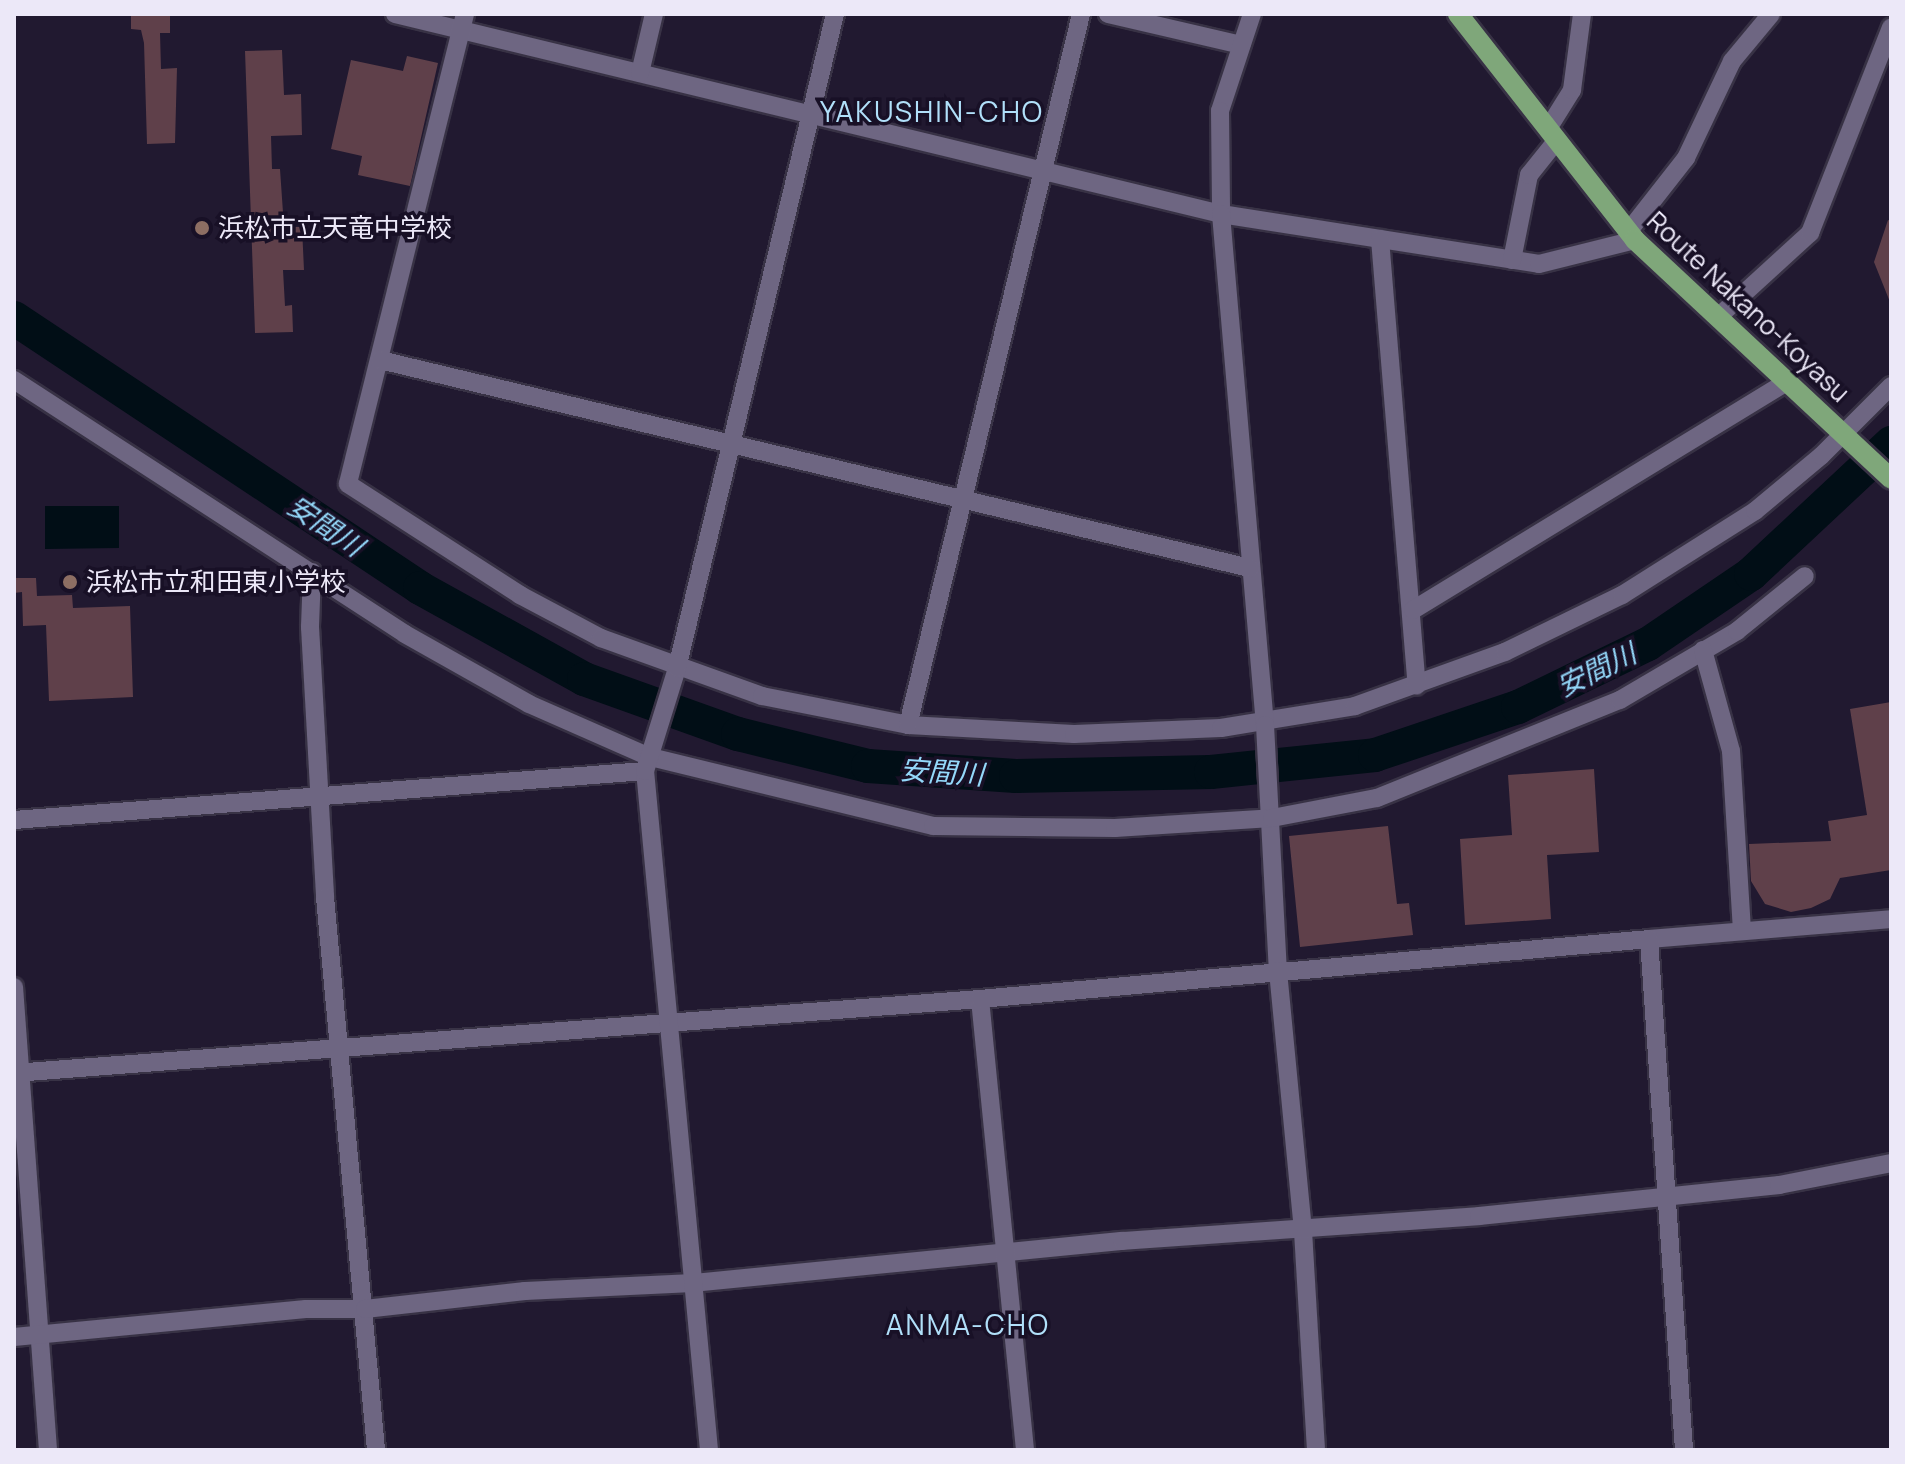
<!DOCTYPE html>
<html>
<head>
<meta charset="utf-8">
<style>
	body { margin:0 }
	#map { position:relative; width:1905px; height:1464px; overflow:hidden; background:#211930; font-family:Manrope,"Noto Sans JP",sans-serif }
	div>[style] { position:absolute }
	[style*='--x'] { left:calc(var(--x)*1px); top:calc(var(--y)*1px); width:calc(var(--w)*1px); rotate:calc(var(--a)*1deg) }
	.water>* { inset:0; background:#010e16 }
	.river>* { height:34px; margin:-17px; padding:0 17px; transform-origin:17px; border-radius:17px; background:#010e16 }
	.building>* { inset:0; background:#5f404a }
	.roads { filter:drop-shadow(2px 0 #383245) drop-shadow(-2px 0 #383245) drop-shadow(0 2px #383245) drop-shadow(0 -2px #383245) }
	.minor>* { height:18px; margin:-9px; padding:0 9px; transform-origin:9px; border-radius:9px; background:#6e6682 }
	.major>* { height:20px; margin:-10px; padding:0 10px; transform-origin:10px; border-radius:10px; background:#7fa77a }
	.dots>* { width:22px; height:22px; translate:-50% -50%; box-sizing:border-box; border:4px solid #181026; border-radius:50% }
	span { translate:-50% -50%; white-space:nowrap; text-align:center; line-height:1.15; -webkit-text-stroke:7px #181026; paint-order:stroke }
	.poi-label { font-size:26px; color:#ece8f8 }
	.left { translate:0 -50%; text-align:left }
	.street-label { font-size:26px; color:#ece8f8 }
	.neighbourhood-label { font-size:28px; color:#b1e0fa; letter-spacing:2px }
	.water-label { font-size:28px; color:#94d8fa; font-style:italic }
	.frame { position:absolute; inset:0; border:16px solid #ece8f8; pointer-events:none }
</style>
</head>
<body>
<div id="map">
	<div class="water">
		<i style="clip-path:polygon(45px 506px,119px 506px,119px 548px,45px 549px)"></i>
	</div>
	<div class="river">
		<i style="--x:14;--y:318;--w:488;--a:33.6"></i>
		<i style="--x:420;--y:588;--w:188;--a:29"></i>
		<i style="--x:584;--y:679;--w:164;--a:19.7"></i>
		<i style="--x:738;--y:734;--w:134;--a:13.8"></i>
		<i style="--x:868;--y:766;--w:148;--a:3.9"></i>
		<i style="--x:1016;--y:776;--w:195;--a:-1.2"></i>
		<i style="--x:1211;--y:772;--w:165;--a:-5.9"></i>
		<i style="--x:1375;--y:755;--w:151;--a:-18.6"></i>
		<i style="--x:1518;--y:707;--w:144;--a:-25.9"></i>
		<i style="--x:1648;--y:644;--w:125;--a:-34.2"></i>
		<i style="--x:1751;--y:574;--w:192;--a:-43.1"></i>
	</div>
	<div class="building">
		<i style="clip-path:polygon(131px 14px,170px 14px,170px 33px,160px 33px,161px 69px,177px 68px,175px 143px,147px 144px,144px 43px,141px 30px,131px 29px)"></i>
		<i style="clip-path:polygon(282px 50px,284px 95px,301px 94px,302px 135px,271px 136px,272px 169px,280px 169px,284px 227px,302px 227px,304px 270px,283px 270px,285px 306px,292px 305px,293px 332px,255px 333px,245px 51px)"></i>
		<i style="clip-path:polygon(407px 56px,438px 63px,410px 186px,358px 175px,362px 156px,331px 149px,351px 60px,403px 71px)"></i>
		<i style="clip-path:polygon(1888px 220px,1891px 221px,1890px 302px,1874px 262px)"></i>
		<i style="clip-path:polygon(14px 578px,36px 578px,37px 596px,72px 595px,73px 608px,130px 606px,133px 697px,49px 701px,46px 625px,23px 626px,22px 592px,14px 593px)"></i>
		<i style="clip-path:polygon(1891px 702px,1891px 870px,1840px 878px,1830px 899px,1811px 908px,1791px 912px,1765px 904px,1751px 881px,1749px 844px,1831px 841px,1828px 821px,1867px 815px,1850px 709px)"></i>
		<i style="clip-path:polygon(1594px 769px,1599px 852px,1547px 855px,1551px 919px,1465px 925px,1460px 839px,1512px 835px,1508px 775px)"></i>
		<i style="clip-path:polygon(1388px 826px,1397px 904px,1409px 903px,1413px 935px,1300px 947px,1289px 836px)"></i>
	</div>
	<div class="roads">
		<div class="minor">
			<i style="--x:395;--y:14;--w:850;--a:13.61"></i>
			<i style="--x:1221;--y:214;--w:322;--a:8.9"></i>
			<i style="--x:1539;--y:264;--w:99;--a:-14"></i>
			<i style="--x:465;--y:14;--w:484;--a:104"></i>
			<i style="--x:348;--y:484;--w:205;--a:32.8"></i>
			<i style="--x:520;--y:595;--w:92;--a:28"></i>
			<i style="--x:601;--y:638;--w:171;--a:19.8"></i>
			<i style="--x:762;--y:696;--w:149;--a:11.2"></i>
			<i style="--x:908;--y:725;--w:166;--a:3.1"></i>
			<i style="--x:1074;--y:734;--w:147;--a:-2.3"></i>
			<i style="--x:1221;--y:728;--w:136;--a:-9.3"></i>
			<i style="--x:1355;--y:706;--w:159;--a:-19.8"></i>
			<i style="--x:1505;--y:652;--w:130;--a:-26"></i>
			<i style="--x:1622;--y:595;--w:157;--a:-32.3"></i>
			<i style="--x:1755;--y:511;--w:86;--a:-39.8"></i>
			<i style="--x:1821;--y:456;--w:99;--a:-45"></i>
			<i style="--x:1108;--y:14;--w:137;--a:13.1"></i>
			<i style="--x:1252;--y:14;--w:102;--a:108.3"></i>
			<i style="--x:1220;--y:111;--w:103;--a:89.4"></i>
			<i style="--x:1221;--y:214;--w:513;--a:85.08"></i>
			<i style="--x:1265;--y:725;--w:246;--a:87"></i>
			<i style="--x:1278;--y:971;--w:261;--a:84.5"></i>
			<i style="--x:1303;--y:1231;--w:219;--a:86.6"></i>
			<i style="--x:640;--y:73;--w:61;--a:-76.7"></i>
			<i style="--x:1549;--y:127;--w:44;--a:-58.1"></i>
			<i style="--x:1572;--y:90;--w:77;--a:-82.5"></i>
			<i style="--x:1628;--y:232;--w:94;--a:-51.9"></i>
			<i style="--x:1686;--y:158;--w:107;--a:-64.6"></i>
			<i style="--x:1732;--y:61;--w:61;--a:-50.3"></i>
			<i style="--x:1380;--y:239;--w:448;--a:85.3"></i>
			<i style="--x:1512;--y:260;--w:87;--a:-78.7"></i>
			<i style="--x:1529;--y:175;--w:45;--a:-51.3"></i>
			<i style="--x:1718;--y:317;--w:125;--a:-42.4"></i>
			<i style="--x:1810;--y:233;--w:221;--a:-68.5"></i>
			<i style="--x:380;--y:360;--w:895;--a:13.45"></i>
			<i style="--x:14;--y:380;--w:466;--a:33"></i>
			<i style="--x:405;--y:634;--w:142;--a:29.4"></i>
			<i style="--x:529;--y:704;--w:132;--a:23.7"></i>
			<i style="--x:650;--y:757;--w:291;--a:13.7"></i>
			<i style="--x:933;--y:826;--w:182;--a:0.6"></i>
			<i style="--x:1115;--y:828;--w:157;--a:-3.6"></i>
			<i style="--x:1272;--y:818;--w:107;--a:-10.8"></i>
			<i style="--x:1377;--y:798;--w:262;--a:-22"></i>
			<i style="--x:1620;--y:700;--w:136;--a:-30.5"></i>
			<i style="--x:1737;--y:631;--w:87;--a:-39"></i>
			<i style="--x:312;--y:572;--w:55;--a:92.1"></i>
			<i style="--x:310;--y:627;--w:270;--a:86.8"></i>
			<i style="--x:325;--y:897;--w:555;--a:84.73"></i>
			<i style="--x:1413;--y:610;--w:439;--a:-31.4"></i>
			<i style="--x:1703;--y:650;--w:105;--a:74.5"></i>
			<i style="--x:1731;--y:751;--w:180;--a:86.5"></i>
			<i style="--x:908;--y:725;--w:732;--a:-76.32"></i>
			<i style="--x:14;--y:820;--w:633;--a:-4.44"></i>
			<i style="--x:1649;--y:939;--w:243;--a:-4.7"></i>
			<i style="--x:14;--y:987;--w:464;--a:85.8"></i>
			<i style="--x:14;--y:1073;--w:969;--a:-4.38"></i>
			<i style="--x:14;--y:1337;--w:293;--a:-5.5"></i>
			<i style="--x:306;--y:1309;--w:59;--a:0"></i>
			<i style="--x:365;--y:1309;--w:161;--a:-6.4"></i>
			<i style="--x:525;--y:1291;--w:168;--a:-2.7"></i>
			<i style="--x:693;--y:1283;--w:431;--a:-5.6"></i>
			<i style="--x:1122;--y:1241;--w:358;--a:-4"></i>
			<i style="--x:1479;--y:1216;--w:302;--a:-5.9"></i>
			<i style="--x:1779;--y:1185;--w:114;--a:-11.1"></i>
			<i style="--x:709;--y:1450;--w:682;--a:-95.38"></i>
			<i style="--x:645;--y:771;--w:108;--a:-72.7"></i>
			<i style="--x:677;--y:668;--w:673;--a:-76.42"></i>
			<i style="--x:1025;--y:1450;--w:453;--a:-95.7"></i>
			<i style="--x:980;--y:999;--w:672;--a:-5.12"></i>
			<i style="--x:1649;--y:939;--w:512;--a:86.08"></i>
		</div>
		<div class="major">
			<i style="--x:1458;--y:14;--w:287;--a:51.9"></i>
			<i style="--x:1635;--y:240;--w:350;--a:43"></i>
		</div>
	</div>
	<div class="dots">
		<i style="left:202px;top:228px;background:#8d6e63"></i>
		<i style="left:70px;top:582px;background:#8d6e63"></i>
	</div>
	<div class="poi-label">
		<span class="left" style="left:218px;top:228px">浜松市立天竜中学校</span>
		<span class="left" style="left:86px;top:582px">浜松市立和田東小学校</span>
	</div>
	<div class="street-label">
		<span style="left:1748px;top:307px;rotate:43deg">Route Nakano-Koyasu</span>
	</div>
	<div class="neighbourhood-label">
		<span style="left:932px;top:111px">YAKUSHIN-CHO</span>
		<span style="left:968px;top:1324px">ANMA-CHO</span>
	</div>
	<div class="water-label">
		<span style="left:326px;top:525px;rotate:34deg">安間川</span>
		<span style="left:1596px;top:669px;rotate:-26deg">安間川</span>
		<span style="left:942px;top:771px;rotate:4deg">安間川</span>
	</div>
	<div class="frame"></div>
</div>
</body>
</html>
